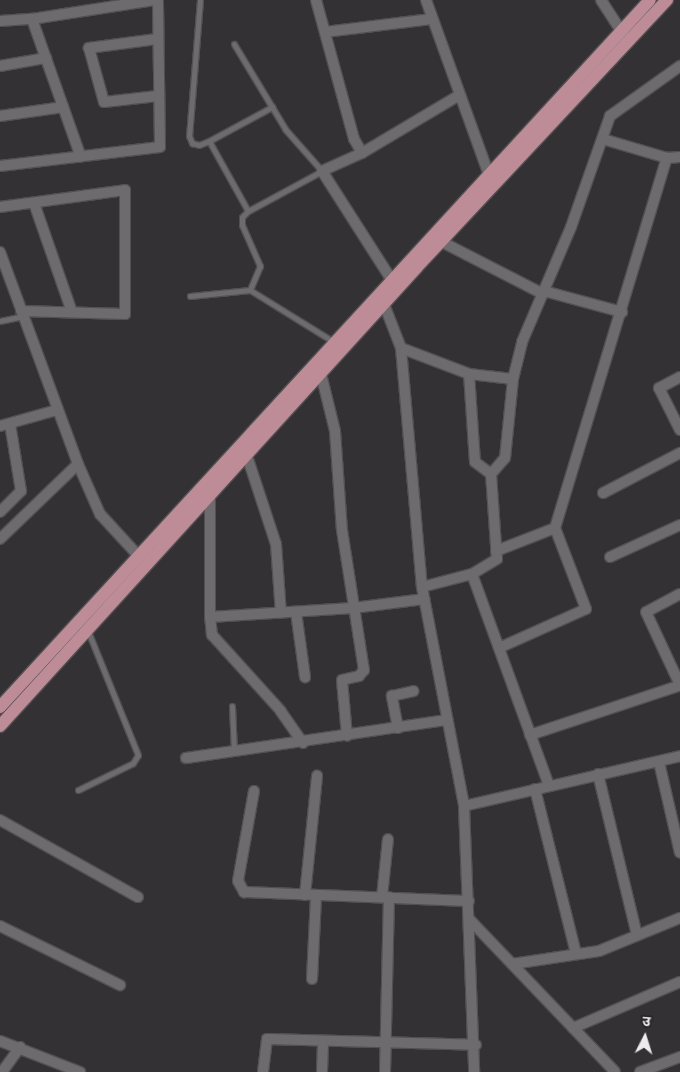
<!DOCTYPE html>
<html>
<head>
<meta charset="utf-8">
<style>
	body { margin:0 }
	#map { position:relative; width:680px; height:1072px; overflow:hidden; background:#333134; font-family:"Fira Sans","Noto Sans Devanagari",sans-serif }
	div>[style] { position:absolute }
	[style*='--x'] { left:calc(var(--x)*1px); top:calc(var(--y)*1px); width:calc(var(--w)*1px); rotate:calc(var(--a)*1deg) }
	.roads { filter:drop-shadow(1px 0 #515052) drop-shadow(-1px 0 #515052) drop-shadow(0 1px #515052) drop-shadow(0 -1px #515052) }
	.lane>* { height:5px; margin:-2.5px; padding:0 2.5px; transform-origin:2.5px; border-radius:2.5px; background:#6d6b6e }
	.street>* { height:10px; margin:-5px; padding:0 5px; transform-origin:5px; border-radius:5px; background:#6d6b6e }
	.primary>* { height:12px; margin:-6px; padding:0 6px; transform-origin:6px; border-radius:6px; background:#bd8c97 }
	span { translate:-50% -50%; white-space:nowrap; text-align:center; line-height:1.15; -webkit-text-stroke:5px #29272a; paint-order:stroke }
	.north { position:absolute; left:620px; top:1012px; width:50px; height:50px; -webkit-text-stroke:4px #29272a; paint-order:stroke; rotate:5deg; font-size:14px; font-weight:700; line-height:20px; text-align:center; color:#ecebed }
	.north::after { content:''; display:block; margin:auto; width:18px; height:22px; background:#ecebed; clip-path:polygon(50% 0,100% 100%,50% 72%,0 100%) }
</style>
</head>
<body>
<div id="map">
	<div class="roads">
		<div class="lane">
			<i style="--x:200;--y:0;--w:136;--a:94.6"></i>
			<i style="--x:189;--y:136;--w:8;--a:67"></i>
			<i style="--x:192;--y:143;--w:7;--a:16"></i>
			<i style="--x:199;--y:145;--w:11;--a:-22"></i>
			<i style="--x:234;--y:44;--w:74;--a:58.9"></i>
			<i style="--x:272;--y:107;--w:26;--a:59"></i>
			<i style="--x:285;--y:129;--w:56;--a:48.6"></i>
			<i style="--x:322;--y:171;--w:84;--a:151.6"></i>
			<i style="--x:248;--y:211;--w:80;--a:-119.1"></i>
			<i style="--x:209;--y:141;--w:72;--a:-28.4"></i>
			<i style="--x:248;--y:211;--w:8;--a:135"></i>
			<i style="--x:242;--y:217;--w:8;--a:90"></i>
			<i style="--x:242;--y:225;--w:45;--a:66.3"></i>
			<i style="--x:260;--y:266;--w:26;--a:113"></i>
			<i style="--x:190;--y:296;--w:60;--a:-5.7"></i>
			<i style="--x:250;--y:290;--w:99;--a:31.8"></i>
			<i style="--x:0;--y:321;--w:24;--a:-12"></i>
			<i style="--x:232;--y:706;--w:46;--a:87.5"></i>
			<i style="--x:78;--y:790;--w:61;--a:-26.1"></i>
			<i style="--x:133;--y:763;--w:9;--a:-58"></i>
			<i style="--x:138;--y:755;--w:134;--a:-112"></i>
		</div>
		<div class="street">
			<i style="--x:316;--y:0;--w:144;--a:74.7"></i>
			<i style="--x:354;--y:139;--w:16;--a:60"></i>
			<i style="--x:362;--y:153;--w:44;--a:155.8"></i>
			<i style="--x:322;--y:171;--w:135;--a:57.4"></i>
			<i style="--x:426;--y:0;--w:186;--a:70.2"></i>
			<i style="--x:601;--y:0;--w:44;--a:57"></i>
			<i style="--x:32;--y:19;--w:124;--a:-8.8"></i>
			<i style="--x:0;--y:21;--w:32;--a:-4"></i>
			<i style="--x:32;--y:19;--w:146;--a:70.5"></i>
			<i style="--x:325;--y:32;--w:107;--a:-7"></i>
			<i style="--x:157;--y:39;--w:69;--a:172.5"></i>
			<i style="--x:89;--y:48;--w:56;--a:74.5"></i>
			<i style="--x:104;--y:102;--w:54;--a:-6.3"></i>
			<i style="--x:0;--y:66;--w:47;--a:-9.9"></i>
			<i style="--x:0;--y:116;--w:64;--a:-8.1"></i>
			<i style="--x:362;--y:153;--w:112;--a:-30.7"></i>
			<i style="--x:667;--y:158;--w:13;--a:-4"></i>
			<i style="--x:0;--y:166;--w:161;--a:-6.8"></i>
			<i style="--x:160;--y:147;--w:147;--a:-90.8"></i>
			<i style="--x:34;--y:203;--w:115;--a:70.8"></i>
			<i style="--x:0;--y:207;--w:126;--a:-7.7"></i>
			<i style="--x:125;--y:190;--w:124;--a:90"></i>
			<i style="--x:125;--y:314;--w:104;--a:-178.3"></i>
			<i style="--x:440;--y:241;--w:116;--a:27.2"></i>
			<i style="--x:0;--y:252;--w:226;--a:69.8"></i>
			<i style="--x:78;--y:464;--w:55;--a:66.3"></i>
			<i style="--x:100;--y:514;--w:64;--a:47.5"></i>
			<i style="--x:544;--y:291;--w:81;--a:15.1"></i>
			<i style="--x:382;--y:299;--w:53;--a:68.8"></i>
			<i style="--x:401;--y:348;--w:240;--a:85"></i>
			<i style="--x:422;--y:587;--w:223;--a:79.1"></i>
			<i style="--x:464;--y:806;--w:266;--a:87.8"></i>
			<i style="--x:401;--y:348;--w:73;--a:20.9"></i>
			<i style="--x:469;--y:374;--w:88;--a:86.1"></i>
			<i style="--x:475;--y:462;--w:20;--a:37"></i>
			<i style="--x:491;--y:474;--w:85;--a:86"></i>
			<i style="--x:497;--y:559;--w:29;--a:149"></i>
			<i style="--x:472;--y:574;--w:225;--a:70"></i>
			<i style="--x:321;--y:374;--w:59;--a:76.2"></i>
			<i style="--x:335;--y:431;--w:99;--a:86"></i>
			<i style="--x:342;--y:530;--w:142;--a:81.1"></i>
			<i style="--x:364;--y:670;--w:8;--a:130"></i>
			<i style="--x:359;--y:676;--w:17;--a:167"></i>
			<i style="--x:342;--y:680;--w:56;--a:84.9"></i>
			<i style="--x:469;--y:374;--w:44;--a:6.5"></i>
			<i style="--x:680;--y:377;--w:24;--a:152"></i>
			<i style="--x:659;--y:388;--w:47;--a:63.4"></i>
			<i style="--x:0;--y:426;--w:59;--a:-15.7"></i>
			<i style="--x:247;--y:456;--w:93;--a:71.8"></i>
			<i style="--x:276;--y:544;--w:69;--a:85.9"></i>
			<i style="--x:491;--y:474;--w:21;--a:-49"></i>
			<i style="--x:505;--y:458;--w:79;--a:-84.2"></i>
			<i style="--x:513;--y:379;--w:38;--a:-76"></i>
			<i style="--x:522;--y:342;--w:125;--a:-66.9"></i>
			<i style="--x:571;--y:227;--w:118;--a:-70.6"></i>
			<i style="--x:610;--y:116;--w:86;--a:-35.5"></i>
			<i style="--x:603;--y:493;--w:87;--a:-27.5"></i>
			<i style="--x:0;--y:512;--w:30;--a:-45"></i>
			<i style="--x:21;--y:491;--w:68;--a:-99.3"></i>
			<i style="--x:0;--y:539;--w:108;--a:-43.9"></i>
			<i style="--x:496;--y:551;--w:63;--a:-21.3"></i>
			<i style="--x:555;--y:528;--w:387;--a:-73.2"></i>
			<i style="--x:667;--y:158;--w:67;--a:-163.5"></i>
			<i style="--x:610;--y:557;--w:77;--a:-24.6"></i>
			<i style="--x:422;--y:587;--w:52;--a:-14.6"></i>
			<i style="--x:680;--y:594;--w:38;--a:152"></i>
			<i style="--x:646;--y:612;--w:81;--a:65"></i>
			<i style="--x:296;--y:612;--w:66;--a:82.1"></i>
			<i style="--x:210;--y:617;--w:121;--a:-90"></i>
			<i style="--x:501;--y:647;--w:93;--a:-24.1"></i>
			<i style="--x:586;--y:609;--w:87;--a:-110.9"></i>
			<i style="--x:398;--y:728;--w:33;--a:-101"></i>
			<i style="--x:392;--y:696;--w:22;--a:-13"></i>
			<i style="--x:530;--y:735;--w:156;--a:-18.3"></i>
			<i style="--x:303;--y:743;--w:39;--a:-125"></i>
			<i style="--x:281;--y:711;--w:103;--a:-132.2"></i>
			<i style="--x:212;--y:635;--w:18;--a:-96"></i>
			<i style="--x:210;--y:617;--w:143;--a:-3.6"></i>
			<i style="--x:353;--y:608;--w:72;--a:-7.2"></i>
			<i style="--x:186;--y:758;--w:264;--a:-8.3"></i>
			<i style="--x:659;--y:762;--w:93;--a:77"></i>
			<i style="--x:598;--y:774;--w:166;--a:76.4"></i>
			<i style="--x:535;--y:789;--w:170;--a:76"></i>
			<i style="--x:254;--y:791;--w:91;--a:100.1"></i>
			<i style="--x:238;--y:881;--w:13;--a:61"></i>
			<i style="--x:244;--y:892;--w:225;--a:2.3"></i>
			<i style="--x:464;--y:806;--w:222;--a:-13"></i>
			<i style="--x:0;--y:820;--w:158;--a:29.2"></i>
			<i style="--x:305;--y:895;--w:120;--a:-84.2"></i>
			<i style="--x:382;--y:897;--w:58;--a:-84.1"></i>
			<i style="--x:469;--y:919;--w:211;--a:46.3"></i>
			<i style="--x:0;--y:926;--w:134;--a:26.2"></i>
			<i style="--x:512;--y:964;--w:88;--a:-8.5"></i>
			<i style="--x:599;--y:951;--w:87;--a:-22.2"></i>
			<i style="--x:312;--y:979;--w:83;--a:-87.2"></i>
			<i style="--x:573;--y:1028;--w:116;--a:-23.3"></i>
			<i style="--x:0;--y:1041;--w:86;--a:21.2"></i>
			<i style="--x:2;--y:1072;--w:31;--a:-54"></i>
			<i style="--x:263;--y:1072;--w:33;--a:-83"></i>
			<i style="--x:267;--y:1039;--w:209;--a:1.6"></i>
			<i style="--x:322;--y:1072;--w:31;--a:-88"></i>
			<i style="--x:385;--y:1072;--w:175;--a:-88.7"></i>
			<i style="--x:640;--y:1072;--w:43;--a:-20.6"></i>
		</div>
		<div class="primary">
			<i style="--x:0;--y:707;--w:960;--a:-47.41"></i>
			<i style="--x:0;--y:726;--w:620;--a:-47.74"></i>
			<i style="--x:417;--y:267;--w:366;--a:-46.9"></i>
		</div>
	</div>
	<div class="north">उ</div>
</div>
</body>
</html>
